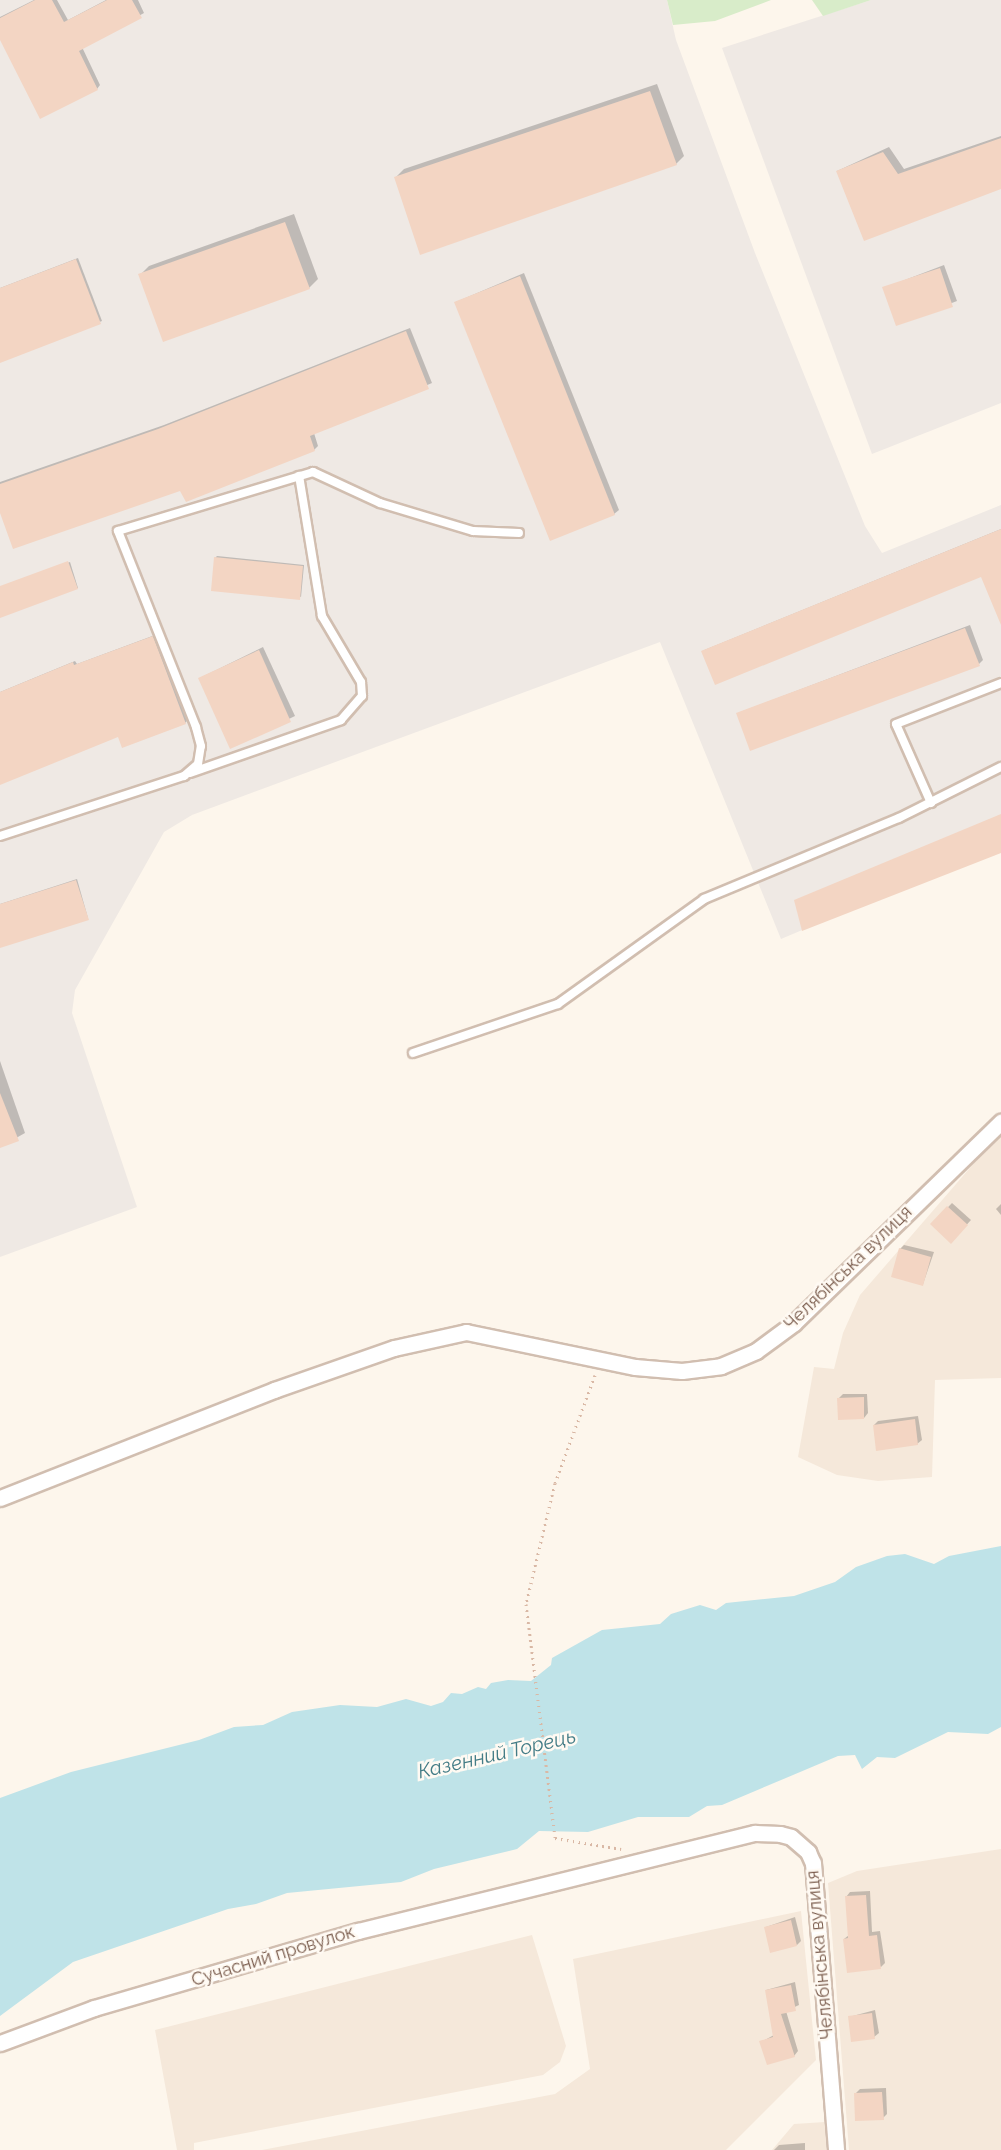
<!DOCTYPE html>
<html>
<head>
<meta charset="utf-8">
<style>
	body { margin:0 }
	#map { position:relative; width:1001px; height:2150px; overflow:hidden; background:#fdf6ec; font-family:Raleway,sans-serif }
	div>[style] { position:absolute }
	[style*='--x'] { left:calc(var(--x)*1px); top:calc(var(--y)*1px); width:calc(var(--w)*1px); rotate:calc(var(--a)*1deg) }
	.residential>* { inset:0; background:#f5e8da }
	.industrial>* { inset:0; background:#efe9e4 }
	.green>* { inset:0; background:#d8ecc9 }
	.water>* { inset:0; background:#bfe3e8 }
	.shadow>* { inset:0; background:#0003 }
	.building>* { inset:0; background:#f3d5c3 }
	.path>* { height:3px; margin-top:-1.5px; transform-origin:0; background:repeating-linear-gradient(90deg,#d9b8a5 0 1.5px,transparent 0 6px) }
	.roads { filter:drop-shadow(2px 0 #d1beb0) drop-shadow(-2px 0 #d1beb0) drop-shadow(0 2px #d1beb0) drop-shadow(0 -2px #d1beb0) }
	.service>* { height:8px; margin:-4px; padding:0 4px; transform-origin:4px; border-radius:4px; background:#fff }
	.minor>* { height:15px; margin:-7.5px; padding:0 7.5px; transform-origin:7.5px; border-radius:7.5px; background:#fff }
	span { translate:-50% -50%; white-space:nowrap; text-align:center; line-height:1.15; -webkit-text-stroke:5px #fffaf3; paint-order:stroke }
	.street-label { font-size:18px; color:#7a5c4d }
	.water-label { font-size:20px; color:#437c86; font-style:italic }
</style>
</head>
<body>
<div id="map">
	<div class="residential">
		<i style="clip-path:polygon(1001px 1132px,1001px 1378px,935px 1380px,932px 1477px,878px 1481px,837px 1475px,798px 1457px,814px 1367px,834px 1369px,843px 1333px,860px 1295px)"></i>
		<i style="clip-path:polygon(1001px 1849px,1001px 2150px,849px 2150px,828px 1883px,857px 1871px)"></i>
		<i style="clip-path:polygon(801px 1911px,816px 2060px,726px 2150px,262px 2150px,555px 2094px,590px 2069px,573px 1959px)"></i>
		<i style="clip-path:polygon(532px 1935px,566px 2046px,560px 2062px,543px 2075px,194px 2143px,194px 2150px,177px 2150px,155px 2030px)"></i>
		<i style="clip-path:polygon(825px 2122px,827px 2150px,772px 2150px,794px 2124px)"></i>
	</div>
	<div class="industrial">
		<i style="clip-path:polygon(0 0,667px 0,676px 40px,755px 253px,865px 526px,882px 553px,1001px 505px,1001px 846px,781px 939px,660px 642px,192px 815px,164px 832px,75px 990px,72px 1013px,137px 1207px,0 1257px)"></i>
		<i style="clip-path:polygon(871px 0,1001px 0,1001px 403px,872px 454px,722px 48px)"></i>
	</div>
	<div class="green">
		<i style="clip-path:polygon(667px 0,771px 0,715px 21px,673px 25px)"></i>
		<i style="clip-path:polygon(812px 0,871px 0,823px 16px)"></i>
	</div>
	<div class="water">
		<i style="clip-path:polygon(1001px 1546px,1001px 1727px,988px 1734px,948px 1732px,895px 1758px,877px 1757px,862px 1769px,855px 1755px,838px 1756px,722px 1805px,707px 1806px,689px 1817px,638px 1817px,588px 1832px,539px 1831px,517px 1849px,434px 1869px,401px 1882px,287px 1893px,256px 1904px,228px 1909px,73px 1962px,0 2016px,0 1798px,71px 1772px,199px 1740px,234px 1727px,263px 1725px,292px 1712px,340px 1705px,377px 1707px,406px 1699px,431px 1706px,443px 1702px,451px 1693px,462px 1694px,478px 1687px,486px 1689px,491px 1683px,508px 1680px,531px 1681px,551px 1665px,552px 1658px,602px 1630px,660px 1624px,671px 1614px,700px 1605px,716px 1610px,726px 1603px,794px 1596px,835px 1582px,856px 1567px,887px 1556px,905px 1554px,934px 1564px,949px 1556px)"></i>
	</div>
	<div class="shadow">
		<i style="clip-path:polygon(34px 0,57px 0,68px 20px,106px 0,138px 0,144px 13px,82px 47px,100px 85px,97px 89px,0 37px,0 17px)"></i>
		<i style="clip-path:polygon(657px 84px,684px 156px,676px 164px,396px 177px,404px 169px)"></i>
		<i style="clip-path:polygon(1001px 136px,1001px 188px,837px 171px,889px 147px,904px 169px)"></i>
		<i style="clip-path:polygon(294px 214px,318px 279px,309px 288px,140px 275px,149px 266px)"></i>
		<i style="clip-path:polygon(78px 258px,102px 321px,0 361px,0 288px)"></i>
		<i style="clip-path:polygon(944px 265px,957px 301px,897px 324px,884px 288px)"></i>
		<i style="clip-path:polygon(524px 273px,619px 510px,614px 514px,456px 302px)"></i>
		<i style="clip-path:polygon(410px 328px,432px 383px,314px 433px,318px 446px,314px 450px,180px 489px,0 509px,0 482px,164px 425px)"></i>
		<i style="clip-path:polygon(1001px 529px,1001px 623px,982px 575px,702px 651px)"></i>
		<i style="clip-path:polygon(217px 556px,304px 565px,301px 597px,215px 558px)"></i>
		<i style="clip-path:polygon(70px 562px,78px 588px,0 617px,0 587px)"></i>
		<i style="clip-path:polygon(970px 625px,983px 660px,979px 664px,738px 713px)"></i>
		<i style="clip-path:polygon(155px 635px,187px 721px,185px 723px,119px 735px,0 784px,0 692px,75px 661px,77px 664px)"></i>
		<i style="clip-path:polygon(263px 647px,295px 716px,231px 747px,200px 678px)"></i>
		<i style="clip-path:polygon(77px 879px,88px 918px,0 947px,0 904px)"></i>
		<i style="clip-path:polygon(0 1061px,25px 1133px,0 1147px)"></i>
		<i style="clip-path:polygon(952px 1203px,971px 1220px,951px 1242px,932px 1224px)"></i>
		<i style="clip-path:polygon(1001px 1204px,1001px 1215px,996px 1209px)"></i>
		<i style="clip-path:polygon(904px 1245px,934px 1252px,923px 1284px,900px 1249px)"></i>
		<i style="clip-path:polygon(843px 1394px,867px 1394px,868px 1413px,864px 1418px,838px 1399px)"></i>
		<i style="clip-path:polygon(918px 1416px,922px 1440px,917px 1444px,874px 1425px,878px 1421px)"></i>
		<i style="clip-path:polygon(870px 1891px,872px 1932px,880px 1931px,885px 1963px,881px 1967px,844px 1939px,849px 1935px,846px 1897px,850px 1892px)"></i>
		<i style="clip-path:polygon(795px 1917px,801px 1941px,797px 1945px,766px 1927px)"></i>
		<i style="clip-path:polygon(795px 1982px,799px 2005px,786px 2011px,798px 2051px,794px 2056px,761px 2042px,774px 2035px,766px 1990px)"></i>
		<i style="clip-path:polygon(875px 2010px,879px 2033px,874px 2037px,849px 2017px)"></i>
		<i style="clip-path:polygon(886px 2088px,887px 2114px,883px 2118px,855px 2094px,860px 2089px)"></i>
		<i style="clip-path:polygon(805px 2143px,805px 2150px,774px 2150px,779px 2145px)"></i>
	</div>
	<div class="building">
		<i style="clip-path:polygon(35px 0,52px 0,64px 22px,107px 0,132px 0,142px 18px,79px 51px,98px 90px,40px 119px,0 40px,0 18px)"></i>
		<i style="clip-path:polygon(650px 91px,677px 165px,420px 255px,394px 177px)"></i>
		<i style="clip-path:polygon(1001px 138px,1001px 189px,864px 241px,836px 171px,883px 152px,898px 174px)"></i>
		<i style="clip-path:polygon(285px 222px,310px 289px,163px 342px,138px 274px)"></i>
		<i style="clip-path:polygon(76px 259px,101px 324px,0 363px,0 288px)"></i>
		<i style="clip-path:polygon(940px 268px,953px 307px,896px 326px,882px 287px)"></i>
		<i style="clip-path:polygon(520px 276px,615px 515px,550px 541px,454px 302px)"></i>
		<i style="clip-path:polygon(406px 331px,429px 389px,310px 436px,315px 451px,186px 502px,180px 491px,13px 549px,0 513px,0 484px,158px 429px)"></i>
		<i style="clip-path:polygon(1001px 529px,1001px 625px,981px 577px,715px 685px,701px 651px)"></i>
		<i style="clip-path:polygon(214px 557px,303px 566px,300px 600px,211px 591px)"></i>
		<i style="clip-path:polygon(68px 561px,78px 589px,0 618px,0 586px)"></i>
		<i style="clip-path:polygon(965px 628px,980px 666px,750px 751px,736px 713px)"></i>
		<i style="clip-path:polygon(153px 636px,186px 724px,122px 748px,118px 737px,0 785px,0 692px,73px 662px,74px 665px)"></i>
		<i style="clip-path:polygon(259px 650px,291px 722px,230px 749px,198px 678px)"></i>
		<i style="clip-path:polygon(1001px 814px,1001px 853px,802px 931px,794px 900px)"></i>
		<i style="clip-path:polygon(76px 880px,89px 920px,0 948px,0 904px)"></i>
		<i style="clip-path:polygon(0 1093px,19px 1141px,0 1148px)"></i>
		<i style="clip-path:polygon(947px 1206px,968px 1225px,951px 1244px,930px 1224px)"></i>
		<i style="clip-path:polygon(899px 1248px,931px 1257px,923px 1286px,891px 1277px)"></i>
		<i style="clip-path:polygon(864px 1397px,864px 1419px,838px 1420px,837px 1398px)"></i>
		<i style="clip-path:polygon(915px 1419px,918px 1445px,876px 1451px,873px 1425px)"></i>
		<i style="clip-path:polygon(866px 1895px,869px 1936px,877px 1935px,881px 1969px,847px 1973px,843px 1939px,848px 1938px,845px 1896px)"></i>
		<i style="clip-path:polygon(791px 1920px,797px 1946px,770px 1953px,764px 1927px)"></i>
		<i style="clip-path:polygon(791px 1985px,796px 2011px,781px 2014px,795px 2057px,767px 2065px,759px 2041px,773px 2037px,765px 1990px)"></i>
		<i style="clip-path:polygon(872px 2013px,875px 2039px,851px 2042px,848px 2016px)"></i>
		<i style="clip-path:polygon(882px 2092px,884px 2120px,855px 2121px,854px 2093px)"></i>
	</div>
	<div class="path">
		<i style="--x:595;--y:1375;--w:115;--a:110.3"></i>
		<i style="--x:555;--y:1483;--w:124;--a:103.5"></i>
		<i style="--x:526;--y:1604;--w:236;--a:82.9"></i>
		<i style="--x:555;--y:1838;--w:67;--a:9.5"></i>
	</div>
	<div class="roads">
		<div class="service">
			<i style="--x:190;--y:773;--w:160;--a:-19.3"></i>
			<i style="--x:341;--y:720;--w:32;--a:-49"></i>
			<i style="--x:362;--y:696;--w:14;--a:-94"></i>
			<i style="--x:361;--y:682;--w:77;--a:-120.6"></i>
			<i style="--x:322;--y:616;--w:142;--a:-99.3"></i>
			<i style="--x:931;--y:803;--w:86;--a:-113.9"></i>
			<i style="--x:896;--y:724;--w:113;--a:-21.3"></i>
			<i style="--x:0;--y:836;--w:194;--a:-18.1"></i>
			<i style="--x:184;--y:776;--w:18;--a:-41"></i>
			<i style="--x:198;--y:764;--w:18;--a:-81"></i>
			<i style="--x:201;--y:746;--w:20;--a:-105"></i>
			<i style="--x:196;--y:727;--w:211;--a:-111.7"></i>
			<i style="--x:118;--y:531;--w:204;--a:-16.8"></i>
			<i style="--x:313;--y:472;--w:74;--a:24.8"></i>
			<i style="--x:380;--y:503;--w:97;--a:16.8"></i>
			<i style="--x:473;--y:531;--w:46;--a:2.5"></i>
			<i style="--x:413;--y:1053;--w:153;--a:-18.7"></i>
			<i style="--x:558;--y:1004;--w:180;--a:-35.7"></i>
			<i style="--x:704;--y:899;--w:211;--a:-22.6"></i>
			<i style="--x:899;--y:818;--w:114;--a:-26.6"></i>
		</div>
		<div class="minor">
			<i style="--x:0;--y:1498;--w:295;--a:-21.5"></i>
			<i style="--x:274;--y:1390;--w:127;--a:-19.3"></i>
			<i style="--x:394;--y:1348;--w:74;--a:-12.5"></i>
			<i style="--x:466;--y:1332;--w:173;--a:11.7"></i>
			<i style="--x:635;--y:1367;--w:47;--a:4.9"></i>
			<i style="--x:682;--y:1371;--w:39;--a:-7"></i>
			<i style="--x:721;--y:1366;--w:38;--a:-23"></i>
			<i style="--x:756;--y:1351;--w:47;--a:-36.4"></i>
			<i style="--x:794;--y:1323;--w:289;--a:-44.2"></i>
			<i style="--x:0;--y:2043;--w:100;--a:-20.4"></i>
			<i style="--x:94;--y:2008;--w:275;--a:-16.3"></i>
			<i style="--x:358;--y:1931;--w:409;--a:-13.9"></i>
			<i style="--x:755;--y:1833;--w:25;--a:2"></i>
			<i style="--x:780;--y:1834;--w:11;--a:15"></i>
			<i style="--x:791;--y:1837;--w:23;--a:41"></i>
			<i style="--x:808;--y:1852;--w:12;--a:66"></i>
			<i style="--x:813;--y:1863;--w:288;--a:85.4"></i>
		</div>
	</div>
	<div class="street-label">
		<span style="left:848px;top:1268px;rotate:-44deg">Челябінська вулиця</span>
		<span style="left:820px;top:1955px;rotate:-95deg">Челябінська вулиця</span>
		<span style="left:273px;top:1956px;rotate:-17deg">Сучасний провулок</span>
	</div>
	<div class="water-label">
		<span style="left:497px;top:1754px;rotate:-13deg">Казенний Торець</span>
	</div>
</div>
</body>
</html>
